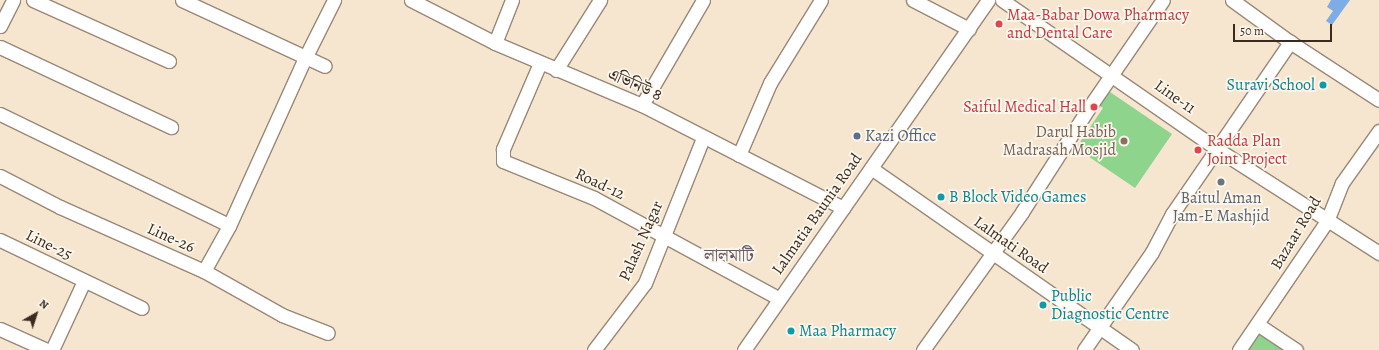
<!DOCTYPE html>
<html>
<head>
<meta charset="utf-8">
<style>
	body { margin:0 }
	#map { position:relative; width:1379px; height:350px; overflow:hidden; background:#f6e6d0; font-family:Alegreya,"Noto Serif Bengali",serif }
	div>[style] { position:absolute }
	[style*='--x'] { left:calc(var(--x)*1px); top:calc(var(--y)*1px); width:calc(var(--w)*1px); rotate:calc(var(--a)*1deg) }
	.green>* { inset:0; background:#8fd48d }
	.water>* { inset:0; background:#7dace7 }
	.roads { filter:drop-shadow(1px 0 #988877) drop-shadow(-1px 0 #988877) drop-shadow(0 1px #988877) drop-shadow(0 -1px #988877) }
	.minor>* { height:13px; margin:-6.5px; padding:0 6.5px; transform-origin:6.5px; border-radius:6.5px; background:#fff }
	.dots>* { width:11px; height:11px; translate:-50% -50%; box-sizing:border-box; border:2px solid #fbf7ec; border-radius:50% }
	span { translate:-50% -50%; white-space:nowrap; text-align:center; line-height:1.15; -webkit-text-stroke:3.5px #fbf7ec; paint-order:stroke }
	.health-label { font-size:16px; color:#be3a42 }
	.left { translate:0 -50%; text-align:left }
	.right { translate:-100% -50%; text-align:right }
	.street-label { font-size:16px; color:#3b2a1e }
	.culture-label { font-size:16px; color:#0d838f }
	.education-label { font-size:16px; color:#785e54 }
	.service-label { font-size:16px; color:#4e5e75 }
	.worship-label { font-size:16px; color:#5b616d }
	.neighbourhood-label { font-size:17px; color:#695a68 }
	.north { position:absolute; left:16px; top:294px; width:40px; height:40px; -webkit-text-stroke:3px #fbf7ec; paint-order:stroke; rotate:39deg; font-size:11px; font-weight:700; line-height:16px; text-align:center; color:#3b2a1e }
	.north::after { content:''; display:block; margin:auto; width:14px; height:18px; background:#3b2a1e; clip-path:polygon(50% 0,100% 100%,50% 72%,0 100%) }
	.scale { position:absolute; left:1233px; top:24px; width:99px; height:18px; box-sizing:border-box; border:2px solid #3b2a1e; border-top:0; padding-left:5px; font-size:12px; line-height:14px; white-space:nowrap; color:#3b2a1e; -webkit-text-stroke:3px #fbf7ec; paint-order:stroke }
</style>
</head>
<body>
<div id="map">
	<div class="green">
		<i style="clip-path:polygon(1104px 88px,1172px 134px,1135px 188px,1076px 148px,1103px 108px,1094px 102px)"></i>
		<i style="clip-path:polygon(1258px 327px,1292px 350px,1242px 350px)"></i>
	</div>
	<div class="water">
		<i style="clip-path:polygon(1331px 0,1350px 0,1332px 25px,1326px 21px,1333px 11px,1327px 7px)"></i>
	</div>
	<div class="roads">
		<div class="minor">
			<i style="--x:33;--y:0;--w:149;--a:24.2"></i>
			<i style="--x:182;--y:0;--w:157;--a:24.8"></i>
			<i style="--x:411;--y:0;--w:94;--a:27.1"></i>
			<i style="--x:495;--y:43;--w:160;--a:22.9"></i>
			<i style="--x:642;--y:105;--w:226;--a:27.1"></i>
			<i style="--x:913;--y:0;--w:63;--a:27.4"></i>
			<i style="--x:1002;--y:0;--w:262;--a:34.7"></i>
			<i style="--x:1217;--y:149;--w:193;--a:32.7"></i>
			<i style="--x:1232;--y:0;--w:72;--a:35.9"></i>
			<i style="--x:1290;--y:42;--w:106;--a:33.1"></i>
			<i style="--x:0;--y:26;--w:29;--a:-63"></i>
			<i style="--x:495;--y:43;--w:46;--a:-68.4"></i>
			<i style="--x:0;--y:47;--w:189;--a:25.1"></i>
			<i style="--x:540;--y:63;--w:94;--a:113.3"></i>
			<i style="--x:503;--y:149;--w:12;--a:90"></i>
			<i style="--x:503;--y:161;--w:98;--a:22.1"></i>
			<i style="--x:594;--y:198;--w:204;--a:28.5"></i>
			<i style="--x:556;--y:70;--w:83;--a:-57.8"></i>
			<i style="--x:642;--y:105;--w:121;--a:-59.8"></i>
			<i style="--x:0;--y:114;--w:249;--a:25.9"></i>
			<i style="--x:739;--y:155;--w:78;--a:-66.7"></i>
			<i style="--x:770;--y:83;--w:97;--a:-58.4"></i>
			<i style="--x:871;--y:168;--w:318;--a:34.9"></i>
			<i style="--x:0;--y:176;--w:68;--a:27.3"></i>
			<i style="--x:60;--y:207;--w:158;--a:24"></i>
			<i style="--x:204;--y:271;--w:90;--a:29.4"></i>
			<i style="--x:282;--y:315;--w:49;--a:21.4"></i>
			<i style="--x:0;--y:240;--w:157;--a:25.6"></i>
			<i style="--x:204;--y:271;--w:51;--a:-60.9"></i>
			<i style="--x:229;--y:226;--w:184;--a:-65.7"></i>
			<i style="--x:305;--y:58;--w:65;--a:-63.4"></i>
			<i style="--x:1257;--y:324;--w:47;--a:33.7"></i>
			<i style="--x:0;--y:329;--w:51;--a:24.1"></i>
			<i style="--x:52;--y:350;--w:76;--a:-65.1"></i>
			<i style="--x:594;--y:350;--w:84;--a:-52.7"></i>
			<i style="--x:645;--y:283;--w:156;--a:-68.2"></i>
			<i style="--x:744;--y:350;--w:427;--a:-55.1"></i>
			<i style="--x:923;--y:350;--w:170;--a:-54.3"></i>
			<i style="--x:1022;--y:212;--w:122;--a:-57.3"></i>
			<i style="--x:1088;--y:109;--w:132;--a:-55.5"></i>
			<i style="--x:1084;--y:350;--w:119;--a:-55.2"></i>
			<i style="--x:1152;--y:252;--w:43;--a:-62.2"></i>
			<i style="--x:1172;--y:214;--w:209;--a:-55.5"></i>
			<i style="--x:1239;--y:350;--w:156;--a:-55.7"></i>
			<i style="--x:1327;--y:221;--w:41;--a:-68.5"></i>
			<i style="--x:1342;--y:183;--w:64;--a:-54.6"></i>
		</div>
	</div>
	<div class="dots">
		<i style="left:999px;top:24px;background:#e0444e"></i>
		<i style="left:1323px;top:85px;background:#0f9aa8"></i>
		<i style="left:1094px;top:107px;background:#e0444e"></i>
		<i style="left:857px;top:136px;background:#5c6f8a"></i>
		<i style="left:1124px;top:141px;background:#8d6e63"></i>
		<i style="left:1198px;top:150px;background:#e0444e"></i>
		<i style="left:1221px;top:182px;background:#6b7280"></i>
		<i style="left:941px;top:197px;background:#0f9aa8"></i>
		<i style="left:1043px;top:305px;background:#0f9aa8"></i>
		<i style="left:791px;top:331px;background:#0f9aa8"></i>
	</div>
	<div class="health-label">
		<span class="left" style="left:1007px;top:24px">Maa-Babar Dowa Pharmacy<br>and Dental Care</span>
		<span class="right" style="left:1086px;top:107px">Saiful Medical Hall</span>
		<span class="left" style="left:1207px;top:150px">Radda Plan<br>Joint Project</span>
	</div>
	<div class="street-label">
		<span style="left:635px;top:85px;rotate:24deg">এভিনিউ ৪</span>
		<span style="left:1175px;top:97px;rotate:35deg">Line-11</span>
		<span style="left:600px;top:184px;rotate:25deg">Road-12</span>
		<span style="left:817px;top:214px;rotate:-55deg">Lalmatia Baunia Road</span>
		<span style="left:1296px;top:233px;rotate:-59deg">Bazaar Road</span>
		<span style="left:171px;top:238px;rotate:24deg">Line-26</span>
		<span style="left:641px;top:241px;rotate:-66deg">Palash Nagar</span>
		<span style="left:49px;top:245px;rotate:26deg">Line-25</span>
		<span style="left:1011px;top:245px;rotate:35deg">Lalmati Road</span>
	</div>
	<div class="culture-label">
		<span class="right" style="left:1315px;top:85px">Suravi School</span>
		<span class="left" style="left:949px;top:197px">B Block Video Games</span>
		<span class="left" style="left:1051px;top:305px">Public<br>Diagnostic Centre</span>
		<span class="left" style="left:799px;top:331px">Maa Pharmacy</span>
	</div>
	<div class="education-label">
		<span class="right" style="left:1116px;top:141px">Darul Habib<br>Madrasah Mosjid</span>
	</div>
	<div class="service-label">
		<span class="left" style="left:865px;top:136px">Kazi Office</span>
	</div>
	<div class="worship-label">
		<span style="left:1221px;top:207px">Baitul Aman<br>Jam-E Mashjid</span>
	</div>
	<div class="neighbourhood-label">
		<span style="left:729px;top:256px">লালমাটি</span>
	</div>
	<div class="north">N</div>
	<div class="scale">50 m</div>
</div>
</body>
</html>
